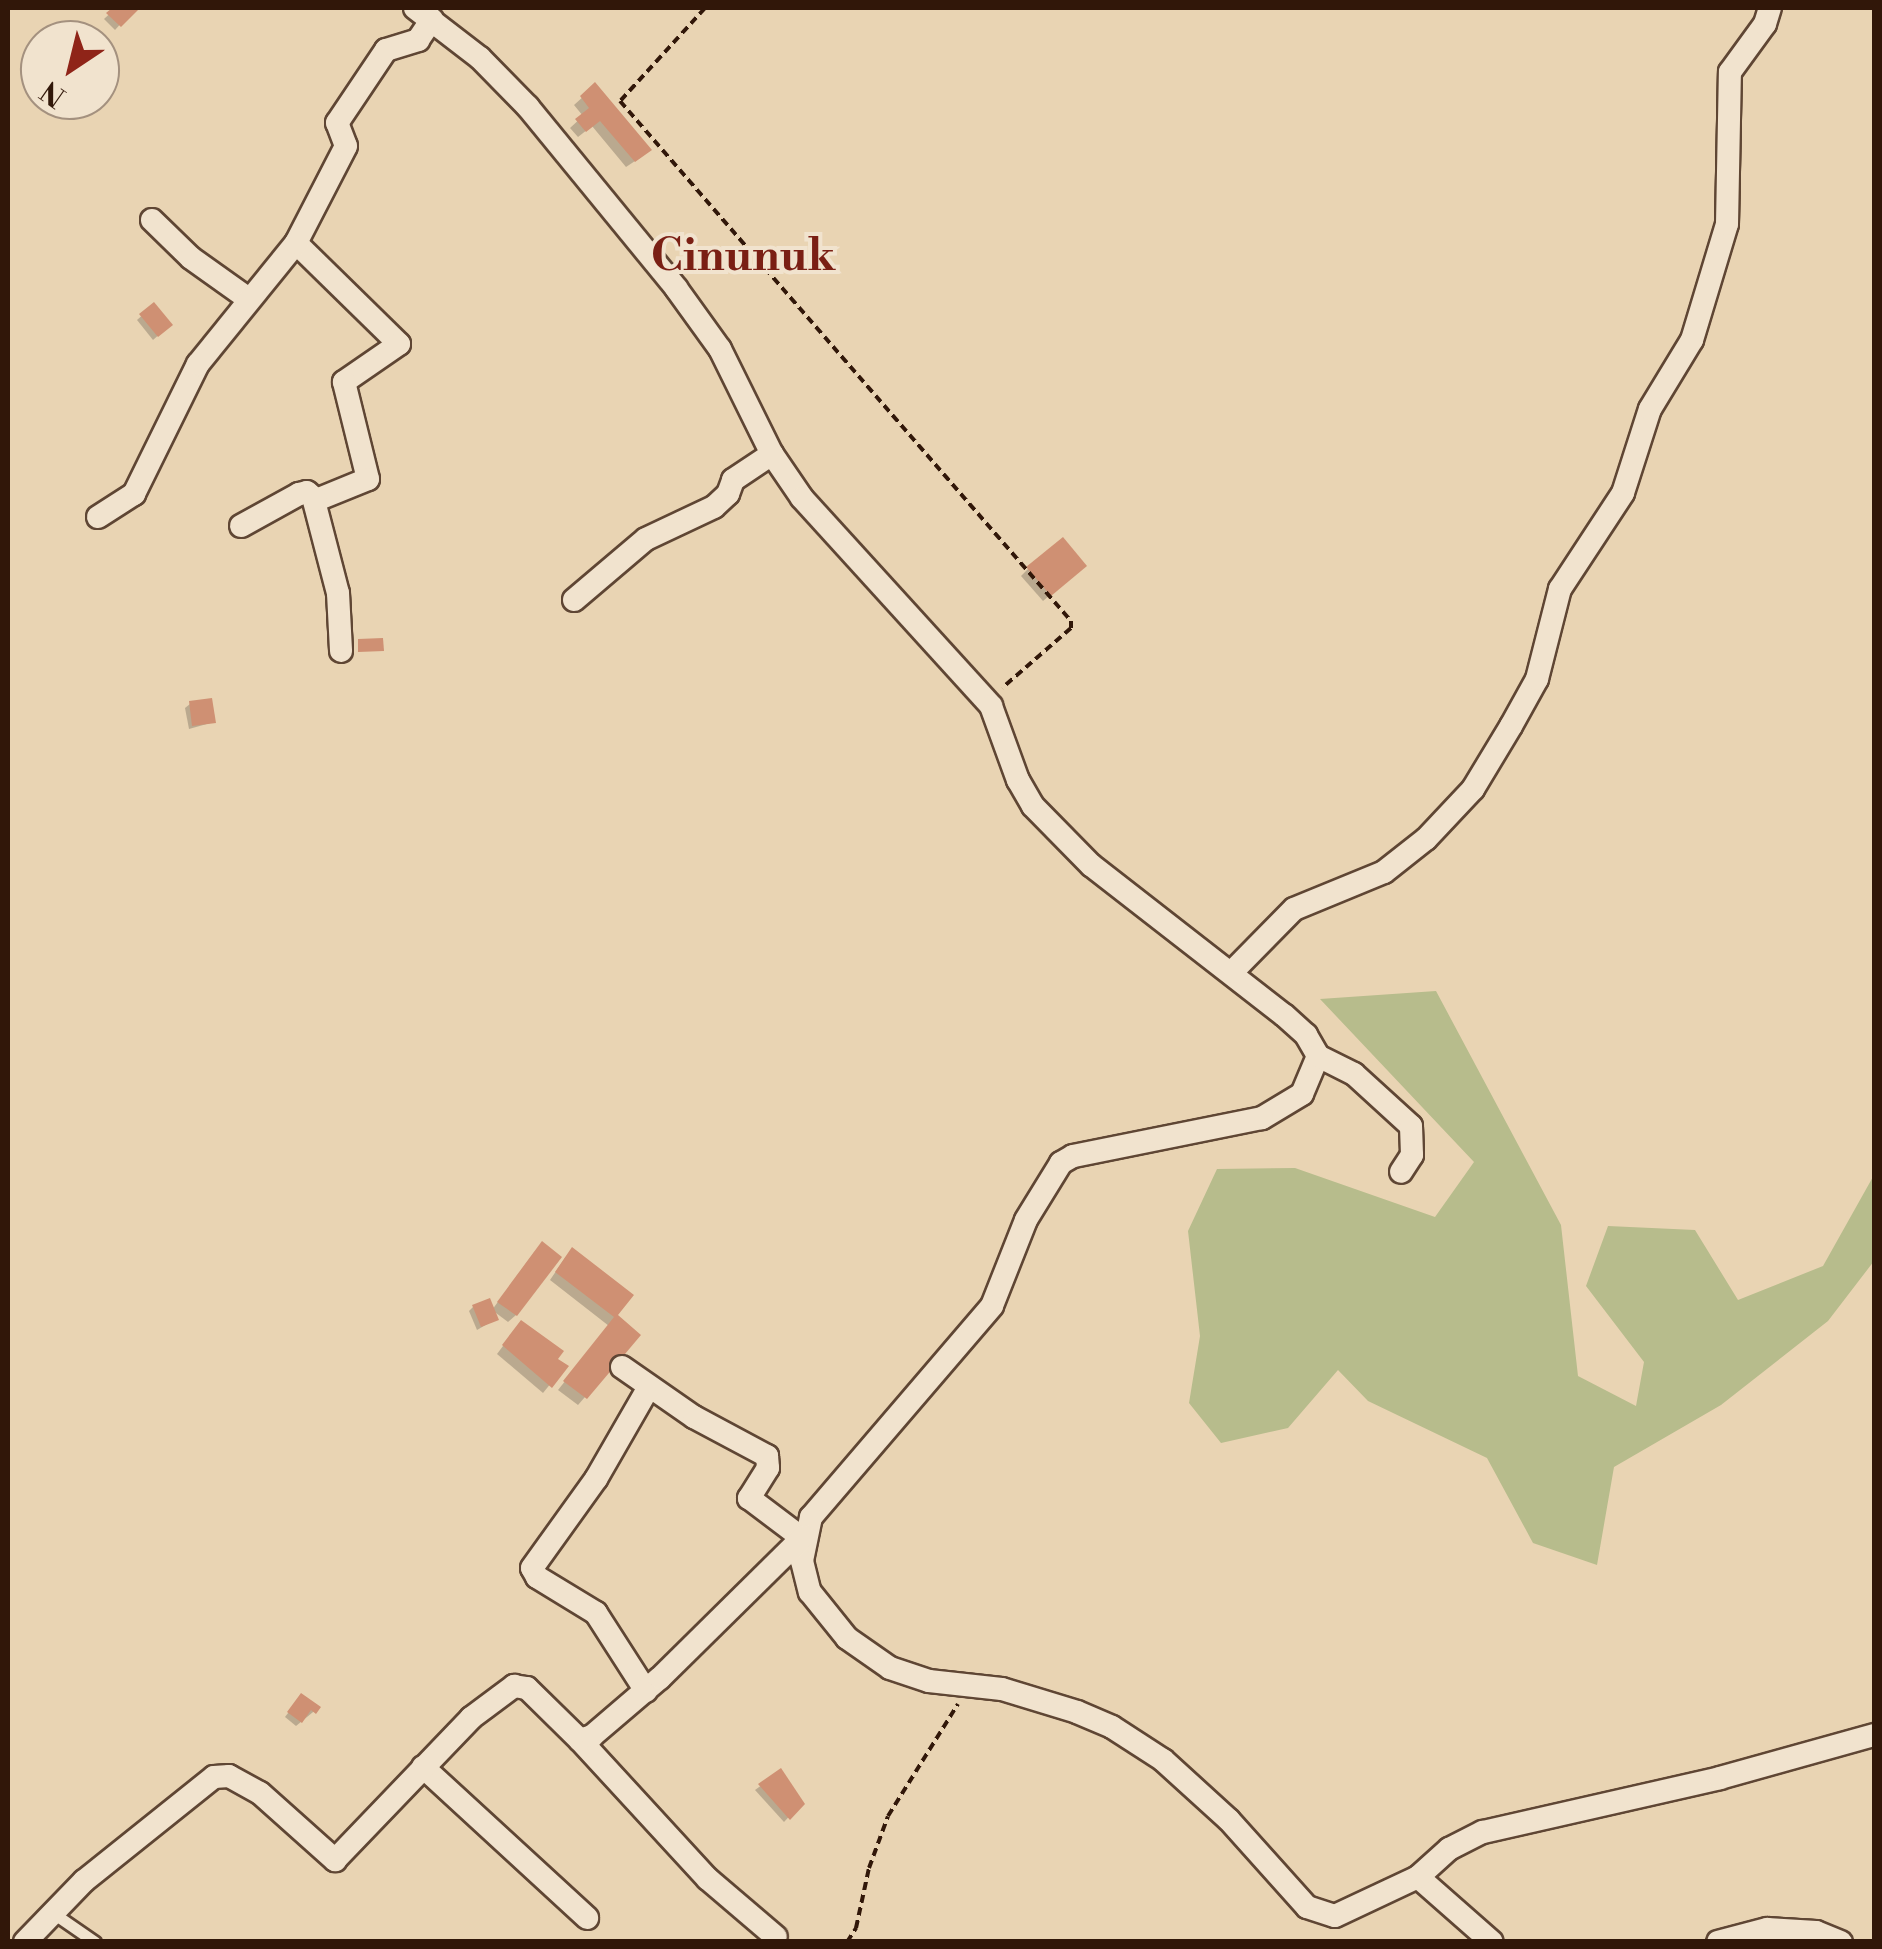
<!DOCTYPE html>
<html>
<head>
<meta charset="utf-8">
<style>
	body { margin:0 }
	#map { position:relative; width:1882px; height:1949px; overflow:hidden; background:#e9d4b3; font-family:"Libre Bodoni",serif }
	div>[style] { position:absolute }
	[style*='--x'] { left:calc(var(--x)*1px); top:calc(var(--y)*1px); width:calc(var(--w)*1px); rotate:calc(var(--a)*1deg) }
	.green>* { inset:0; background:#b7bc8c }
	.shadow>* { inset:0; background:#0003 }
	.building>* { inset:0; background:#cf9073 }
	.path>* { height:4px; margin-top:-2px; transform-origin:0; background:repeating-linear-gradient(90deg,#311709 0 8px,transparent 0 13px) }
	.roads { filter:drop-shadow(2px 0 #5f4634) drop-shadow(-2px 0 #5f4634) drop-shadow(0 2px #5f4634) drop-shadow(0 -2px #5f4634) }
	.lane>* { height:11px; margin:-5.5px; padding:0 5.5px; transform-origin:5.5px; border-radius:5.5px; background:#f1e3ce }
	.street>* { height:22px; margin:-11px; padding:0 11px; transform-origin:11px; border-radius:11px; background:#f1e3ce }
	span { translate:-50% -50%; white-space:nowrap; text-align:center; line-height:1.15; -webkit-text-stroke:8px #f1e3ce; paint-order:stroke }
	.quarter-label { font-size:45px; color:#7a1f14; font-weight:700 }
	.frame { position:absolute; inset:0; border:10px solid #311709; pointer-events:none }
	.north { position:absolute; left:20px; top:20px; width:100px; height:100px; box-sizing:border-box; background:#f1e3ce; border:2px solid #a4917f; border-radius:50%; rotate:215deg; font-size:28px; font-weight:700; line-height:40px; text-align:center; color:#311709 }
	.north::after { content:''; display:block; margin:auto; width:35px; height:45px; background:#8f2418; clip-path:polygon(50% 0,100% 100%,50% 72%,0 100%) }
</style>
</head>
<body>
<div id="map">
	<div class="green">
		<i style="clip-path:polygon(1436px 991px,1561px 1225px,1578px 1376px,1636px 1406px,1644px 1362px,1586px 1286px,1608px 1226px,1695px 1230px,1738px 1300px,1823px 1266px,1874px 1175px,1874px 1261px,1828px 1321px,1721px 1405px,1614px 1467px,1597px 1565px,1533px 1543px,1487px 1458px,1368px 1401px,1338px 1370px,1288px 1428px,1221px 1443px,1189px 1403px,1200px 1336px,1188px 1231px,1217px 1169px,1295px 1168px,1435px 1217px,1474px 1162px,1320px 999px)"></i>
	</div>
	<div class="shadow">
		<i style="clip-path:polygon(116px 8px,135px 8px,115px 30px,104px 19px)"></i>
		<i style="clip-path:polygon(595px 86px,641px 157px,626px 167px,592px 126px,578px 137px,570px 128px,583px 116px,574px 105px)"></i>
		<i style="clip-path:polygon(154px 305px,170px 325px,153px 340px,137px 320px)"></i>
		<i style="clip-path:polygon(1028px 569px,1077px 572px,1043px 601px,1021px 576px)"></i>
		<i style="clip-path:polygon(190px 704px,214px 722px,189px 729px,185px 708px)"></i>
		<i style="clip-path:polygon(535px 1251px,516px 1315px,508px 1322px,492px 1310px)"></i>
		<i style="clip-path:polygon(565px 1258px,615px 1316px,585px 1397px,578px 1405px,558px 1390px,609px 1326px,550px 1280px)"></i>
		<i style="clip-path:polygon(473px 1307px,496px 1319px,477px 1330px,469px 1311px)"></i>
		<i style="clip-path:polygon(515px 1330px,565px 1366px,543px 1393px,497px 1354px)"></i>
		<i style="clip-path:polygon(298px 1700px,318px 1708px,296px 1726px,285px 1717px)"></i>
		<i style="clip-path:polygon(780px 1772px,801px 1804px,784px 1822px,755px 1790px)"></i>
	</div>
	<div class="building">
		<i style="clip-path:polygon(112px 8px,140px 8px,121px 27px,106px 13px)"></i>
		<i style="clip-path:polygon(595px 82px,652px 150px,635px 162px,600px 121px,586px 132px,575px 119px,589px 108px,580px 96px)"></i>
		<i style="clip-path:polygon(154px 302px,173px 325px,158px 337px,139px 314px)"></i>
		<i style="clip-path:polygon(1063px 537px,1087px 566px,1051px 596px,1026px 567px)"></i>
		<i style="clip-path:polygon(383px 638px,384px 651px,358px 652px,358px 639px)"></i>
		<i style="clip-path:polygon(212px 698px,216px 723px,192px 726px,189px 701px)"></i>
		<i style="clip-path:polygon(542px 1241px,562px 1257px,517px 1316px,497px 1302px)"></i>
		<i style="clip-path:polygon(572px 1247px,634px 1295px,618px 1315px,641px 1335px,587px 1399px,563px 1381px,614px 1317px,555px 1272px)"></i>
		<i style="clip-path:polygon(490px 1298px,499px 1320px,481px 1327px,472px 1305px)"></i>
		<i style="clip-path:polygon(521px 1320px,564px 1351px,558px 1359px,569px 1366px,552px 1388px,502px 1345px)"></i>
		<i style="clip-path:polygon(301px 1693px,321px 1707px,316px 1714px,311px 1710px,302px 1723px,287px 1712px)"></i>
		<i style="clip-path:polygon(781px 1768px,805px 1804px,790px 1820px,758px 1784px)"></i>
	</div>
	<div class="path">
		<i style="--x:705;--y:8;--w:126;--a:132.4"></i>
		<i style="--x:620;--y:101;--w:688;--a:49.06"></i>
		<i style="--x:1071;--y:621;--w:7;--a:90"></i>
		<i style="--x:1071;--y:628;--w:91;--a:139"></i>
		<i style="--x:847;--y:1942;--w:17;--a:-57"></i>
		<i style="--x:856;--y:1928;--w:61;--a:-77.8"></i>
		<i style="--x:869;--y:1868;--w:55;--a:-69.9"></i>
		<i style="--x:888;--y:1816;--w:132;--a:-58"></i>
	</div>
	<div class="roads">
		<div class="lane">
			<i style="--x:53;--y:1913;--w:51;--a:34.6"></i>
		</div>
		<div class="street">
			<i style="--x:415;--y:8;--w:82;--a:37.6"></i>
			<i style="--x:480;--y:58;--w:69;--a:45.6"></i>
			<i style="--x:528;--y:107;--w:234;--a:50.7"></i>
			<i style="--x:676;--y:288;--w:75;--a:54.2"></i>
			<i style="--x:720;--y:349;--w:117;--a:63.7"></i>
			<i style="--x:772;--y:454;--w:53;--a:55.7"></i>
			<i style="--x:802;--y:498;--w:281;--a:47.7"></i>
			<i style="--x:991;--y:706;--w:79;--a:70"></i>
			<i style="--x:1018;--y:780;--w:30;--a:60"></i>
			<i style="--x:1033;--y:806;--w:83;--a:45.5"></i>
			<i style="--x:1091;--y:865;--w:244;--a:37.9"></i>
			<i style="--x:1284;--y:1015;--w:30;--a:42"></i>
			<i style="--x:1306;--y:1035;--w:24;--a:60"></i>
			<i style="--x:1318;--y:1056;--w:41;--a:112.8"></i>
			<i style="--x:1302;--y:1094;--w:47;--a:149"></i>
			<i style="--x:1262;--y:1118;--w:193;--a:168.6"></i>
			<i style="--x:1073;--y:1156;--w:14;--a:150"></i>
			<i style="--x:1061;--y:1163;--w:67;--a:121.6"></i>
			<i style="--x:1026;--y:1220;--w:92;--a:111.6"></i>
			<i style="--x:992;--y:1306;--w:278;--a:130.6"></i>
			<i style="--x:811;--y:1517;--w:45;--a:101.6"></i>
			<i style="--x:802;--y:1561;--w:32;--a:76"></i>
			<i style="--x:810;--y:1592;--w:59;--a:51.2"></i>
			<i style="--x:847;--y:1638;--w:52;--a:34.9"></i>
			<i style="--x:890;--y:1668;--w:41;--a:18.4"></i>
			<i style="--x:929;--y:1681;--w:73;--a:6.3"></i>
			<i style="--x:1002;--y:1689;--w:78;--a:17"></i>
			<i style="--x:1077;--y:1712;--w:38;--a:23"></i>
			<i style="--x:1112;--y:1727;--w:61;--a:32.9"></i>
			<i style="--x:1163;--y:1760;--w:89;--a:42.3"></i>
			<i style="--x:1229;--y:1820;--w:117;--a:48.1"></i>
			<i style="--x:1307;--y:1907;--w:29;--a:18"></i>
			<i style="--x:1335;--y:1916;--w:92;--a:-25.2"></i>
			<i style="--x:1418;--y:1877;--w:98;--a:41.3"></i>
			<i style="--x:152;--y:220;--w:54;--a:44.3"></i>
			<i style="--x:191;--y:258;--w:69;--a:35.5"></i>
			<i style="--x:296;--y:243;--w:144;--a:44.4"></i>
			<i style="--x:399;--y:344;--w:67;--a:145.4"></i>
			<i style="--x:344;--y:382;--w:100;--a:76.1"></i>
			<i style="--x:368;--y:479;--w:58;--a:157.8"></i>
			<i style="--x:314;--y:501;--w:95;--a:75.4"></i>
			<i style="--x:338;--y:593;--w:58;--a:87"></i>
			<i style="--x:98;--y:517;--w:43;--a:-32.6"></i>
			<i style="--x:134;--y:494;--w:145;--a:-63.8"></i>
			<i style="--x:198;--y:364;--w:156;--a:-51"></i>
			<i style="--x:296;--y:243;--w:109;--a:-62.7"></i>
			<i style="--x:346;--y:146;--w:25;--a:-111"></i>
			<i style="--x:337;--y:123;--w:88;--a:-56.1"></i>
			<i style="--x:386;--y:50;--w:34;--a:-17"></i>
			<i style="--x:418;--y:40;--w:25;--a:-56"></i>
			<i style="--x:241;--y:526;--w:66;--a:-28.9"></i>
			<i style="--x:299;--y:494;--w:8;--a:-14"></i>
			<i style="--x:307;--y:492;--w:11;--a:41"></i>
			<i style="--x:574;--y:600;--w:94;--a:-40.3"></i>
			<i style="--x:646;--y:539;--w:75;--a:-25.2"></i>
			<i style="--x:714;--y:507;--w:19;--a:-43"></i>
			<i style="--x:728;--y:494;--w:15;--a:-70"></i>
			<i style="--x:733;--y:480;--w:47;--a:-33.7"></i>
			<i style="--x:1232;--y:972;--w:88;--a:-45.5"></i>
			<i style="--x:1294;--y:909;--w:97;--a:-22.3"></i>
			<i style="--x:1384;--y:872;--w:53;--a:-38.2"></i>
			<i style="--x:1426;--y:839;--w:69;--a:-46.8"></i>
			<i style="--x:1473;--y:789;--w:74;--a:-58.9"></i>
			<i style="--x:1511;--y:726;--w:54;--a:-61"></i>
			<i style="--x:1537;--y:679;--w:93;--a:-75.7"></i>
			<i style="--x:1560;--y:589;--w:115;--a:-56.7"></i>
			<i style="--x:1623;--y:493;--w:88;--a:-72.2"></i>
			<i style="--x:1650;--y:409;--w:81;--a:-58.7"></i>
			<i style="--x:1692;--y:340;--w:121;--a:-73.2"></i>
			<i style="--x:1727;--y:224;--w:152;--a:-88.9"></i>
			<i style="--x:1730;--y:72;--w:59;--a:-53.9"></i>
			<i style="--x:1765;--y:24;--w:17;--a:-73"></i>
			<i style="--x:1318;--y:1056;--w:40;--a:26.6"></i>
			<i style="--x:1354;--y:1074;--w:77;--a:42.4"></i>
			<i style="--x:1411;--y:1126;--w:29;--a:88"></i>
			<i style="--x:1412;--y:1155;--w:20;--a:123"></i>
			<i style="--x:622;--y:1367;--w:88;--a:34.8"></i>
			<i style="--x:694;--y:1417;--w:83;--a:28.1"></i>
			<i style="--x:767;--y:1456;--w:12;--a:85"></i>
			<i style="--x:768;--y:1468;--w:36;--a:122"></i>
			<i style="--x:749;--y:1498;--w:66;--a:37"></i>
			<i style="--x:646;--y:1691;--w:93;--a:-122.7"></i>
			<i style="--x:596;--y:1613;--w:69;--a:-148.6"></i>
			<i style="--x:537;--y:1577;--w:10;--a:-119"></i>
			<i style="--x:532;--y:1568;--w:110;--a:-54.3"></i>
			<i style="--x:596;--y:1479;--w:106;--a:-60.1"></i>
			<i style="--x:580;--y:1740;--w:189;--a:47.4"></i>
			<i style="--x:708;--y:1879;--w:89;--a:40.5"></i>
			<i style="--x:423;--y:1767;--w:223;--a:42.6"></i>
			<i style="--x:1418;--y:1877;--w:42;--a:-42.1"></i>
			<i style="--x:1449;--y:1849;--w:38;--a:-27"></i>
			<i style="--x:1483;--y:1832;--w:243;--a:-12.8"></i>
			<i style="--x:1720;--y:1778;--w:160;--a:-15.6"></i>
			<i style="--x:25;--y:1942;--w:85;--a:-46"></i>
			<i style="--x:84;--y:1881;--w:166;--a:-38.7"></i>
			<i style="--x:214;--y:1777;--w:15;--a:-4"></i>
			<i style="--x:229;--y:1776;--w:35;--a:29"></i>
			<i style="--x:260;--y:1793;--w:101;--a:41.8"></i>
			<i style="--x:335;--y:1860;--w:197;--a:-46.2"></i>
			<i style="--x:471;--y:1718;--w:54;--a:-36.7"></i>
			<i style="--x:514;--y:1686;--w:13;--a:9"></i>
			<i style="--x:527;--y:1688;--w:74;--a:44.5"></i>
			<i style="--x:580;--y:1740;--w:13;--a:-18"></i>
			<i style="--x:592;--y:1736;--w:89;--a:-40.5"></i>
			<i style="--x:660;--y:1678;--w:202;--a:-44.6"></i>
			<i style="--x:1718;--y:1942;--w:51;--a:-14.9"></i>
			<i style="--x:1767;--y:1929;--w:49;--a:3.5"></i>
			<i style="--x:1816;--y:1932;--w:27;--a:22"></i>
		</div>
	</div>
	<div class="quarter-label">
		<span style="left:743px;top:257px">Cinunuk</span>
	</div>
	<div class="frame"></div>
	<div class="north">N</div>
</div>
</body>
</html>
